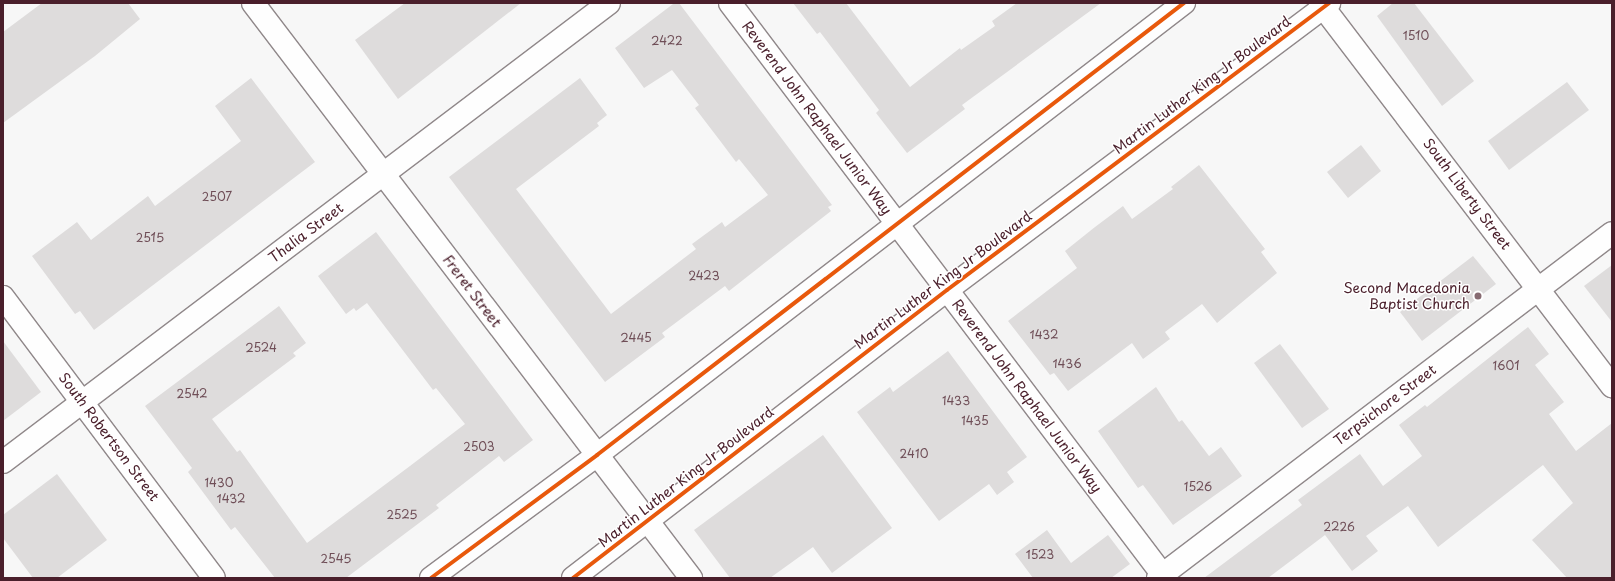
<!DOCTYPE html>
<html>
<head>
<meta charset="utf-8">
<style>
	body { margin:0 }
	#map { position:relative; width:1615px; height:581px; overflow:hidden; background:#f7f7f7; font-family:"Playpen Sans",sans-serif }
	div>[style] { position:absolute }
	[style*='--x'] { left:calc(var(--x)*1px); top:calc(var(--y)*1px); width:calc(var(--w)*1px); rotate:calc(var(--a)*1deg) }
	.building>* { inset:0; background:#dedcdc }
	.roads { filter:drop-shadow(1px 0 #90888a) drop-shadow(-1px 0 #90888a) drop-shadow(0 1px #90888a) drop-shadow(0 -1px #90888a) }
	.minor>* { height:22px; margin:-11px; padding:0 11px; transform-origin:11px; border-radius:11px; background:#fefefe }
	.tertiary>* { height:22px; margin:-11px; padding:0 11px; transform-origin:11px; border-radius:11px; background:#fefefe }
	.cycleway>* { height:4px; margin:-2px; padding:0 2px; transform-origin:2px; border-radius:2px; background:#e8590c }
	.dots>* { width:11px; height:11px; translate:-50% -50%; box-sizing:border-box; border:2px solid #fff; border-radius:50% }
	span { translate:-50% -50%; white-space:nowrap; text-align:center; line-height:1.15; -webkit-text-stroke:3px #fff; paint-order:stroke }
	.number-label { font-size:12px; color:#6f4e57 }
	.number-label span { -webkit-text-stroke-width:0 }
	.street-label { font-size:14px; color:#4a1f2b }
	.poi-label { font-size:14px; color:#4a1f2b }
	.right { translate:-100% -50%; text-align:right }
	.frame { position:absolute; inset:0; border:4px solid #4a1f2b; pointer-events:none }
</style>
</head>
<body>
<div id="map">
	<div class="building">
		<i style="clip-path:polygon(42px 3px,128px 3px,140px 19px,95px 56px,3px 123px,3px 32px)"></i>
		<i style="clip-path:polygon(405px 3px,521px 3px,398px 99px,355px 40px)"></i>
		<i style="clip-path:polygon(679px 3px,832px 205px,828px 207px,831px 211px,729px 291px,725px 286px,662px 333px,665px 337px,605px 382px,449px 177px,580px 78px,607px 115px,597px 123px,599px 126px,516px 189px,611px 314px,696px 249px,692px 244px,722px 222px,725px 227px,768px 195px,739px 159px,736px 162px,721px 142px,695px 108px,699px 105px,672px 70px,644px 88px,615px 48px,673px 4px)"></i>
		<i style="clip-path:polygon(793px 3px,846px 3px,910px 87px,960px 48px,961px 50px,995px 26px,992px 21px,1017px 3px,1101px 3px,962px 105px,965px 109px,907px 153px,876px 113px,879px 110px,820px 32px,817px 34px)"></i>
		<i style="clip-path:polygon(1393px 3px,1414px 3px,1474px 81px,1442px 106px,1377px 16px)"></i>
		<i style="clip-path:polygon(251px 78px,315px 162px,94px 330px,80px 311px,75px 314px,32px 256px,77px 222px,91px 240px,148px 196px,155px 206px,241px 141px,215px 106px)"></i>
		<i style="clip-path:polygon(1567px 82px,1589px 110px,1509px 170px,1488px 141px)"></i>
		<i style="clip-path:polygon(1361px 145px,1381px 171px,1348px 198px,1327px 172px)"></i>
		<i style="clip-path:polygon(1199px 165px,1265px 249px,1261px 252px,1277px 273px,1217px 323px,1202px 304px,1165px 332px,1170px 339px,1143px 359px,1132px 343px,1068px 391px,1054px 373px,1050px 375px,1008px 321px,1077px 268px,1065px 251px,1095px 227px,1123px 206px,1132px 219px,1173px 189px,1171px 187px)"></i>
		<i style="clip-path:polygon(376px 232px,533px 440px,504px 462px,499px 456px,436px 505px,439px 508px,346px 578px,275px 578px,235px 527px,231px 530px,188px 472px,192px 468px,145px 406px,279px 306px,306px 343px,293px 353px,296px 356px,212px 419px,237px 452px,240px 450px,307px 543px,410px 466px,465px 424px,436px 388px,433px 390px,367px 303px,356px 311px,354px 308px,346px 314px,318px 276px)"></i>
		<i style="clip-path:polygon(1473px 256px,1496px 284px,1422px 341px,1400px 312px)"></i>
		<i style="clip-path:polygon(1612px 265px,1612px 322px,1584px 286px)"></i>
		<i style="clip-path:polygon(1528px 327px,1549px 354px,1535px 365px,1564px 402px,1549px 414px,1576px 451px,1612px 423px,1612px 578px,1567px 578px,1532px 540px,1573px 503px,1543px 465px,1438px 547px,1408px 506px,1366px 536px,1378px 551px,1352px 571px,1325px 535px,1268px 578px,1204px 578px,1302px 505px,1298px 500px,1360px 454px,1383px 486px,1422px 456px,1399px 425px,1425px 405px,1427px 407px)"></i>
		<i style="clip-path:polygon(3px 341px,41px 392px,3px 421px)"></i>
		<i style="clip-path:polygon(1280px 344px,1329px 409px,1302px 428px,1254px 363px)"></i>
		<i style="clip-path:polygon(948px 351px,1027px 457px,1007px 472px,1014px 482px,997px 495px,989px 484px,939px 521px,857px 412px,890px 387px,893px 392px)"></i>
		<i style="clip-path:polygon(1156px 387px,1179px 422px,1182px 420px,1209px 456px,1221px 447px,1242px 476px,1173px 525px,1143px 485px,1138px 488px,1098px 431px)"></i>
		<i style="clip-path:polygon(823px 435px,892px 528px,832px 573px,813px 547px,770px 578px,730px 578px,694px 530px)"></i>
		<i style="clip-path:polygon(57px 474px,107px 540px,57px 578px,33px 578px,3px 538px,3px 515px)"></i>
		<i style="clip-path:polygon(1047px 530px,1071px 563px,1108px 535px,1130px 564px,1111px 578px,1033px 578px,1015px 554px)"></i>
	</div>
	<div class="roads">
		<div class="minor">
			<i style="--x:253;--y:3;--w:723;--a:52.7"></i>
			<i style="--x:730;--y:3;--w:721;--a:52.89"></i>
			<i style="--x:1320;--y:3;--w:482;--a:52.7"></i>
			<i style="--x:3;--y:297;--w:351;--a:53.1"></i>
			<i style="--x:3;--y:462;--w:760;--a:-37.14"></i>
			<i style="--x:1158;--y:578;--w:570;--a:-37.23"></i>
		</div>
		<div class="tertiary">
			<i style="--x:431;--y:578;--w:207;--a:-36.5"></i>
			<i style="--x:597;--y:455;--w:741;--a:-37.6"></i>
			<i style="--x:573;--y:578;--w:472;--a:-37.6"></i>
			<i style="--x:947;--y:290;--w:478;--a:-36.9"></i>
		</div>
	</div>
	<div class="cycleway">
		<i style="--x:431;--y:578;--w:207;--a:-36.5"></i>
		<i style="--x:597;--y:455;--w:741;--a:-37.6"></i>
		<i style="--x:573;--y:578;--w:472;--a:-37.6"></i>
		<i style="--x:947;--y:290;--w:478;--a:-36.9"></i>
	</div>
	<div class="dots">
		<i style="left:1478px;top:296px;background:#876b72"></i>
	</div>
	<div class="number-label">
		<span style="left:1416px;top:36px">1510</span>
		<span style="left:667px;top:41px">2422</span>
		<span style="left:217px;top:197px">2507</span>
		<span style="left:150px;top:238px">2515</span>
		<span style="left:704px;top:276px">2423</span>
		<span style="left:1044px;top:335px">1432</span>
		<span style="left:636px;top:338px">2445</span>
		<span style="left:261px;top:348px">2524</span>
		<span style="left:1067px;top:364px">1436</span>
		<span style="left:1506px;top:366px">1601</span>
		<span style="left:192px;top:394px">2542</span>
		<span style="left:956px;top:401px">1433</span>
		<span style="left:975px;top:421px">1435</span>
		<span style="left:479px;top:447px">2503</span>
		<span style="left:914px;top:454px">2410</span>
		<span style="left:219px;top:483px">1430</span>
		<span style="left:1198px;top:487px">1526</span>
		<span style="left:231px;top:499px">1432</span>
		<span style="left:402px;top:515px">2525</span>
		<span style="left:1339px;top:527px">2226</span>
		<span style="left:1040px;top:555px">1523</span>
		<span style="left:336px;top:559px">2545</span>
	</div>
	<div class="street-label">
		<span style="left:1202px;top:85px;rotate:-37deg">Martin Luther King Jr Boulevard</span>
		<span style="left:817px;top:118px;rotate:53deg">Reverend John Raphael Junior Way</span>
		<span style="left:1467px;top:194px;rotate:53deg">South Liberty Street</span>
		<span style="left:306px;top:233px;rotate:-37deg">Thalia Street</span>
		<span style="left:943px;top:280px;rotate:-37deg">Martin Luther King Jr Boulevard</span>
		<span style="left:472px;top:291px;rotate:53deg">Freret Street</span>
		<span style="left:1027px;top:396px;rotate:53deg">Reverend John Raphael Junior Way</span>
		<span style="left:1385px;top:405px;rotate:-37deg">Terpsichore Street</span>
		<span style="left:109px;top:437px;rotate:53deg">South Robertson Street</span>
		<span style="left:686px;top:477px;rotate:-38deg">Martin Luther King Jr Boulevard</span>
	</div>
	<div class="poi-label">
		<span class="right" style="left:1470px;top:296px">Second Macedonia<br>Baptist Church</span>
	</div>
	<div class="frame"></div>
</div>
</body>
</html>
